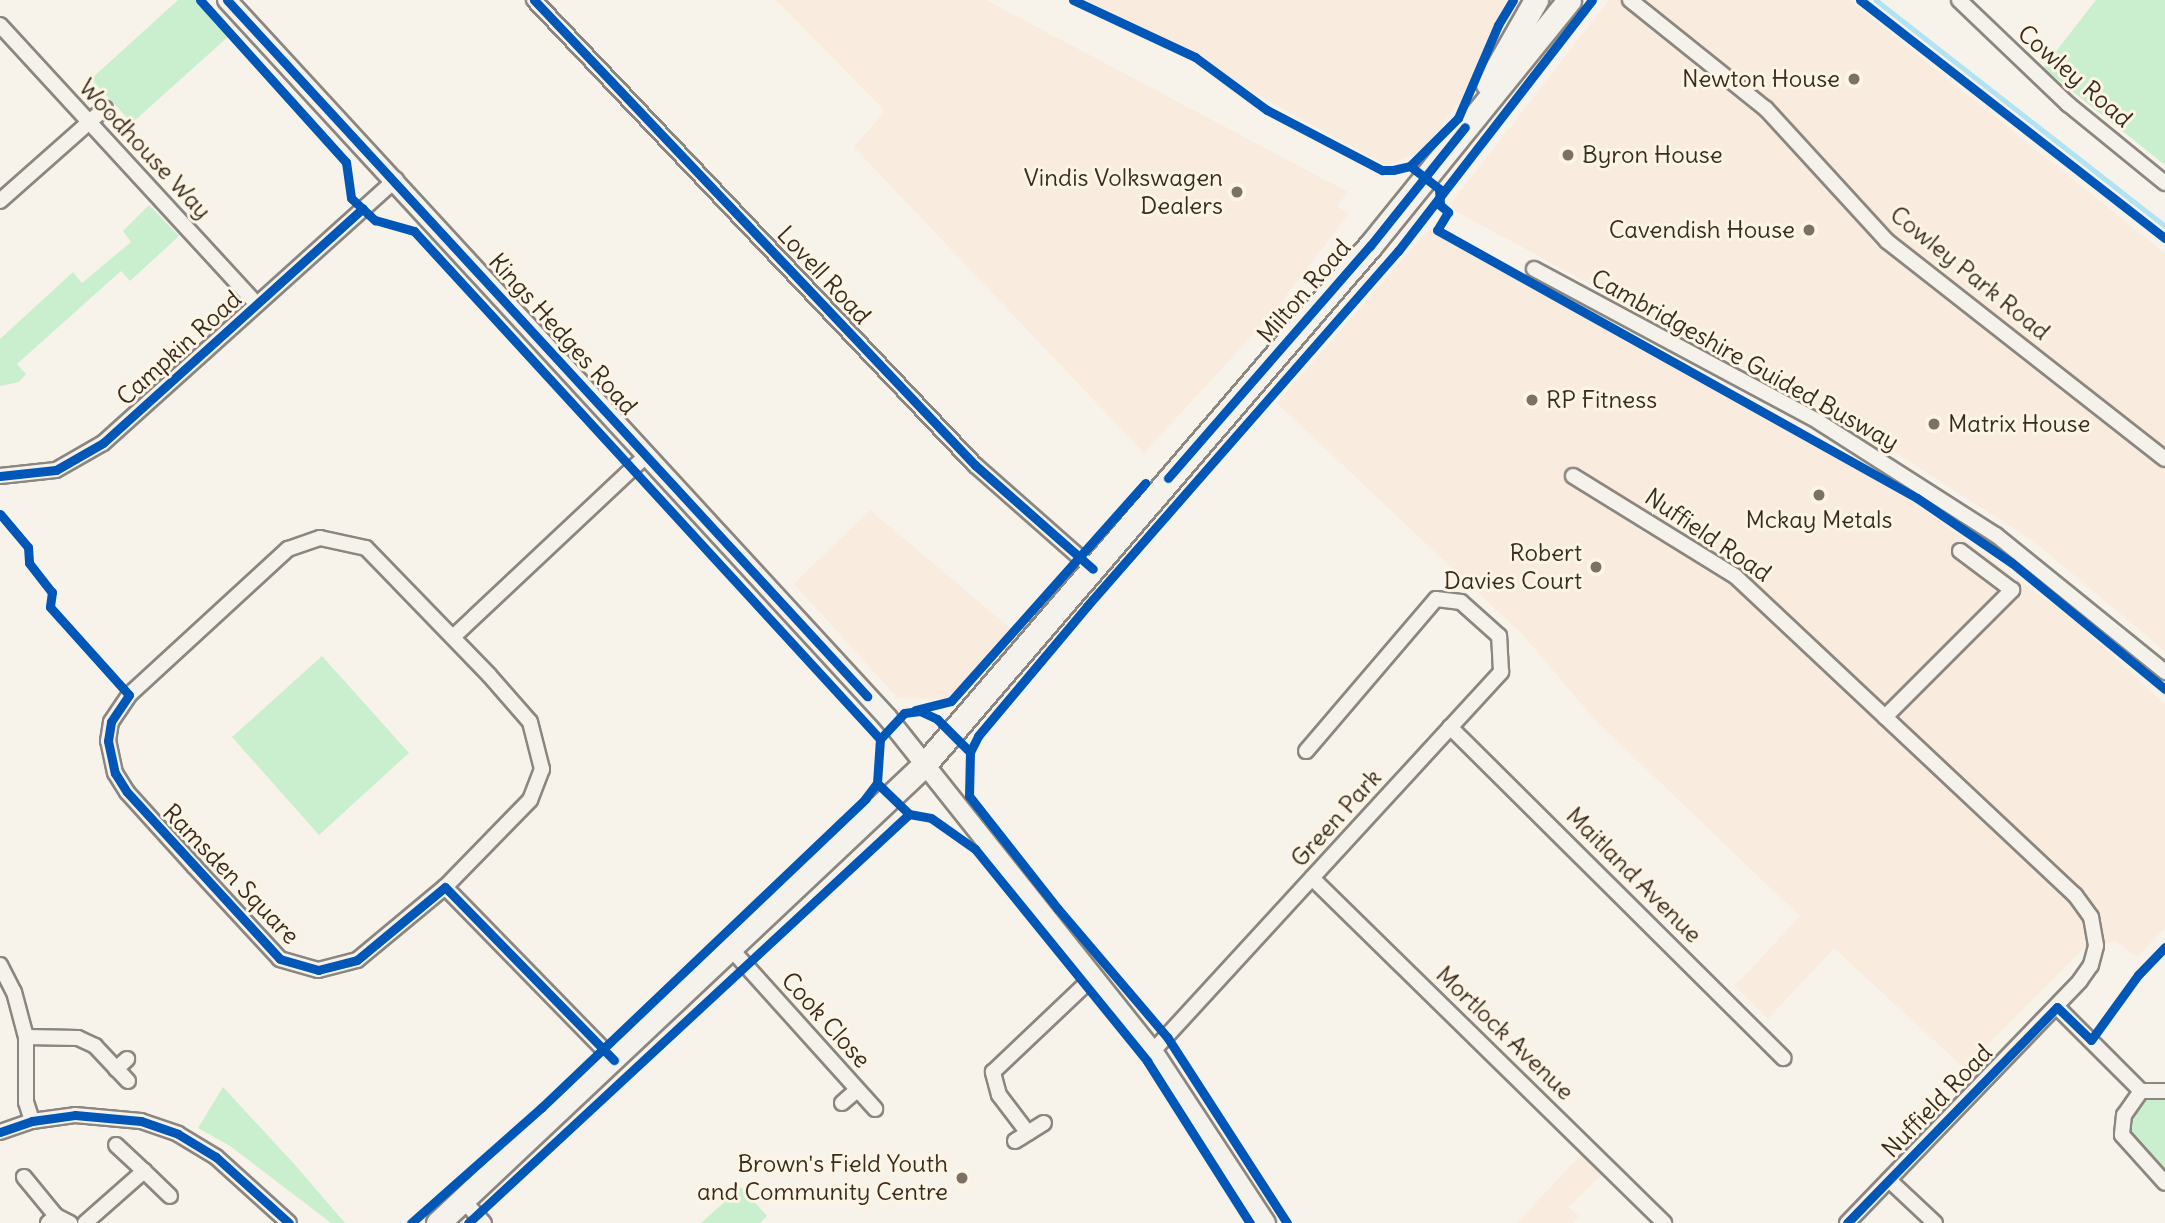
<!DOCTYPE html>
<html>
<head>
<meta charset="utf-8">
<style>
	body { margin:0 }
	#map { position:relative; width:2165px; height:1223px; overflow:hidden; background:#f7f3ea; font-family:Delius,sans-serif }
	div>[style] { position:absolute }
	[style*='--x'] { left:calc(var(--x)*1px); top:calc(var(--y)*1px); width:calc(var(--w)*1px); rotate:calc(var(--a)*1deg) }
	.built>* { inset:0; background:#f9ebdd }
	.green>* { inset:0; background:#caefce }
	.stream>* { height:4.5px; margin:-2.25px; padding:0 2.25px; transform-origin:2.25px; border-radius:2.25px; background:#b1e3f2 }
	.roads { filter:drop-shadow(2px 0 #8b867f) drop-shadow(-2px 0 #8b867f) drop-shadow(0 2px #8b867f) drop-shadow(0 -2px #8b867f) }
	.minor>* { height:14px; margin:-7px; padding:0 7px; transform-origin:7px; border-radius:7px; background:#f5f2ec }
	.tertiary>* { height:18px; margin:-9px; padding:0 9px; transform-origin:9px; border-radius:9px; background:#f5f2ec }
	.primary>* { height:23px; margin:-11.5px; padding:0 11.5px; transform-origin:11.5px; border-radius:11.5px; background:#f5f2ec }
	.cycleway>* { height:9px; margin:-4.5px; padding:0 4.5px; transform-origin:4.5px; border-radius:4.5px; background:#0057b8 }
	.dots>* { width:19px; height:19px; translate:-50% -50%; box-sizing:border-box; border:4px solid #fcf5e5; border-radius:50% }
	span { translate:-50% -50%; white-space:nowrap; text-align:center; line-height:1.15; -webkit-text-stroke:6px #fcf5e5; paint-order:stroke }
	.street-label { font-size:24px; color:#3b2a1e }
	.poi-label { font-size:24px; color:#3b2a1e }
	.right { translate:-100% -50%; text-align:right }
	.left { translate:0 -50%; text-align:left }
</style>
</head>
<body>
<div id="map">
	<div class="built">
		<i style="clip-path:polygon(776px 0,986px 0,1348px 192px,1337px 206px,1349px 213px,1273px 313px,1144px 453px,854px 147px,885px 111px)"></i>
		<i style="clip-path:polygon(1086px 0,1510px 0,1459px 102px,1423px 150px,1387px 166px)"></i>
		<i style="clip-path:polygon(1609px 0,1849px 0,2165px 253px,2165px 651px,2033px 541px,1868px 435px,1448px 207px)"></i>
		<i style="clip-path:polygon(1429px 229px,1915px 503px,2074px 621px,2165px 704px,2165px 928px,2137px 957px,2116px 941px,2083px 949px,1964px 1068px,1834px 948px,1768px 1019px,1735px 986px,1800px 916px,1596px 721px,1522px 634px,1277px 403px)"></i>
		<i style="clip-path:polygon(870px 510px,1011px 629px,948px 699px,898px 698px,794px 584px)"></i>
		<i style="clip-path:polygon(1581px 1155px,1601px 1175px,1568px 1207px,1579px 1216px,1573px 1223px,1517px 1223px)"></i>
	</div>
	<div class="green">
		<i style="clip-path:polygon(178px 0,197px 0,230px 35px,132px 123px,91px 79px)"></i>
		<i style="clip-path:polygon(2096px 0,2165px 0,2165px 165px,2043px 68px)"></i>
		<i style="clip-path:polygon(149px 205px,179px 236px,130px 281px,121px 271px,17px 364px,26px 374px,19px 382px,0 386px,0 339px,73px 272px,82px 283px,131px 242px,123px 231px)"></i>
		<i style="clip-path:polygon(322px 656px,409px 753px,319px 835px,232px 737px)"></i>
		<i style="clip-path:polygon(223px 1087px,296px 1166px,345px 1223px,331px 1223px,230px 1146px,198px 1128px)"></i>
		<i style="clip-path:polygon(2161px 1095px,2165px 1098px,2165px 1170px,2128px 1129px,2146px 1099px)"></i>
		<i style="clip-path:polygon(741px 1187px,767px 1216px,760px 1223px,701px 1223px)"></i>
	</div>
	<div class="stream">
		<i style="--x:1876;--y:0;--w:367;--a:38"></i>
	</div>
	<div class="roads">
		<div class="minor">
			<i style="--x:534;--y:0;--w:641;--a:46.52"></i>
			<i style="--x:975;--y:465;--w:157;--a:41.4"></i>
			<i style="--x:1630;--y:0;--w:174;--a:38.7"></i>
			<i style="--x:1766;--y:109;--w:179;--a:47.5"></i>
			<i style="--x:1887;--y:241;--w:353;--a:38.1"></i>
			<i style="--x:1959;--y:0;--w:151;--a:43.7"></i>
			<i style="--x:2068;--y:104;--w:125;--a:39.2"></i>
			<i style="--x:0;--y:25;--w:379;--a:47.4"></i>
			<i style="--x:0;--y:201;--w:140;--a:-41.5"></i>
			<i style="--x:1534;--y:269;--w:323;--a:28.2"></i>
			<i style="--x:1819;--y:422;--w:210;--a:32.6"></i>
			<i style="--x:1996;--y:535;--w:218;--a:39"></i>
			<i style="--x:0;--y:476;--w:56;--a:-6.1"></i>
			<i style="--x:56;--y:470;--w:54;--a:-29.9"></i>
			<i style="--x:103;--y:443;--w:394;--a:-42"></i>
			<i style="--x:1573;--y:476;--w:190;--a:31.7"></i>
			<i style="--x:1735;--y:576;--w:466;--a:43.2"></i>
			<i style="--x:2075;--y:895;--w:27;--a:54"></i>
			<i style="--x:2091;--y:917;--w:29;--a:80"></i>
			<i style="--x:2096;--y:946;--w:20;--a:105"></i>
			<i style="--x:2091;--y:965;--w:19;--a:125"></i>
			<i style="--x:2080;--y:981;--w:336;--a:133.9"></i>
			<i style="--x:320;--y:538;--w:47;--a:12.3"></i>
			<i style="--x:366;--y:548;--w:177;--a:45.9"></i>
			<i style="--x:489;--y:675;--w:62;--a:48.9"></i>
			<i style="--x:530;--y:722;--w:49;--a:75.7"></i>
			<i style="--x:542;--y:769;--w:33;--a:111"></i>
			<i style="--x:530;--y:800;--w:122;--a:134.3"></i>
			<i style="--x:445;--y:887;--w:114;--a:140.3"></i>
			<i style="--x:357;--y:960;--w:40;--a:165.6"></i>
			<i style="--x:318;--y:970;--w:40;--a:-164"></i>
			<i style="--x:280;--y:959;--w:127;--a:-132.8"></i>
			<i style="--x:194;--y:866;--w:100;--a:-132.2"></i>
			<i style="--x:127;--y:792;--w:22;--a:-122"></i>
			<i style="--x:115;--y:773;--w:33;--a:-102"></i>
			<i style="--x:108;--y:741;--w:19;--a:-81"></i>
			<i style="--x:111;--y:722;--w:32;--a:-56"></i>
			<i style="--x:129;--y:695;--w:216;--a:-42.6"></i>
			<i style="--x:288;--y:549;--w:34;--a:-19"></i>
			<i style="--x:453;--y:637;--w:266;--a:-43.2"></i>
			<i style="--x:1885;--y:717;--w:180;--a:-45"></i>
			<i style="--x:2012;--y:590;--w:65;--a:-143.1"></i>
			<i style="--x:1450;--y:727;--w:470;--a:44.8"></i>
			<i style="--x:1312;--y:878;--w:493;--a:44.4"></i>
			<i style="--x:445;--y:887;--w:242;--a:45.7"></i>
			<i style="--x:732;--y:950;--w:214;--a:48"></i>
			<i style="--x:0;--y:965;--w:30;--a:63"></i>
			<i style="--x:14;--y:992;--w:47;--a:75.1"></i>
			<i style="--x:26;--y:1037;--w:65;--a:90"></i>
			<i style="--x:26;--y:1102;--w:20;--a:72"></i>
			<i style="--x:2057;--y:1007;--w:119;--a:45"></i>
			<i style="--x:2141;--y:1091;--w:24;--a:0"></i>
			<i style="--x:26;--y:1037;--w:52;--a:1.1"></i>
			<i style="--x:78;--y:1038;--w:19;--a:25"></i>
			<i style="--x:95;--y:1046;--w:48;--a:46.7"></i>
			<i style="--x:1153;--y:1051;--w:515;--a:-47.44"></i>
			<i style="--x:1501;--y:672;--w:36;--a:-93"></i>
			<i style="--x:1499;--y:636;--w:51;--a:-138.2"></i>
			<i style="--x:1461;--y:602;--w:25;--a:-173"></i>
			<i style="--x:1436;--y:599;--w:200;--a:130.5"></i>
			<i style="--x:116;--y:1069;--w:15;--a:-42"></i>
			<i style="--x:2141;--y:1091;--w:29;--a:125"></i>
			<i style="--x:2124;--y:1115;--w:20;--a:96"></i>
			<i style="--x:2122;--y:1135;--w:64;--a:48.1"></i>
			<i style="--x:842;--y:1103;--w:20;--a:-41"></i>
			<i style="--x:0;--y:1132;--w:34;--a:-19"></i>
			<i style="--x:32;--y:1121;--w:43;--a:-7.9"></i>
			<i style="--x:75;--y:1115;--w:66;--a:5.2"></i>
			<i style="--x:141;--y:1121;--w:39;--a:19"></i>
			<i style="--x:178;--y:1134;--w:44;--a:31.2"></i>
			<i style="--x:216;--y:1157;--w:98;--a:42.1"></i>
			<i style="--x:1028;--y:1133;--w:48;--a:-127.3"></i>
			<i style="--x:999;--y:1095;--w:24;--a:-105"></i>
			<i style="--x:993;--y:1072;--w:139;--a:-43.5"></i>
			<i style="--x:1015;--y:1141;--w:34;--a:-32"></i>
			<i style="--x:144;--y:1171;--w:36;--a:44"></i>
			<i style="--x:24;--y:1177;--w:50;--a:50.6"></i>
			<i style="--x:1889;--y:1180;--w:63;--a:43.1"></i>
			<i style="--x:463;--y:1200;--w:31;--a:48"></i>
			<i style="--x:48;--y:1223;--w:11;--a:-41"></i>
			<i style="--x:56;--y:1216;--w:16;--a:27"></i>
			<i style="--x:85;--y:1223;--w:79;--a:-41.4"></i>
			<i style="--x:144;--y:1171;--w:38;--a:-137"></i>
		</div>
		<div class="tertiary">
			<i style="--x:227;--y:0;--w:975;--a:47.37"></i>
			<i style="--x:887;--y:717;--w:427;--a:51.5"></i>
			<i style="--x:1153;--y:1051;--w:206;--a:56.7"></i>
		</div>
		<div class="primary">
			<i style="--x:1488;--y:84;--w:97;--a:-60.3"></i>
			<i style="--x:438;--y:1223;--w:669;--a:-43.3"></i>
			<i style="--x:925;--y:764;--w:683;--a:-49.34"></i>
			<i style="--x:1370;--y:246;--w:316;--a:-51"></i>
		</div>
	</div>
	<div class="cycleway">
		<i style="--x:200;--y:0;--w:218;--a:48"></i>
		<i style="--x:346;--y:162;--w:36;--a:82"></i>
		<i style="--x:351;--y:198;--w:33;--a:43"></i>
		<i style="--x:375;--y:220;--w:41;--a:15.8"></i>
		<i style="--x:414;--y:231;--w:689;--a:47.47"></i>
		<i style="--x:227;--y:0;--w:946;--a:47.4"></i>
		<i style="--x:534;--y:0;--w:641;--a:46.52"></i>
		<i style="--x:975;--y:465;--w:157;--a:41.4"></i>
		<i style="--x:1073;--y:0;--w:135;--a:25"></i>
		<i style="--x:1195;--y:57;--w:89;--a:36.4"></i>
		<i style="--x:1267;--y:110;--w:130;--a:27.6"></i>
		<i style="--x:1382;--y:170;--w:11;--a:0"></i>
		<i style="--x:1393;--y:170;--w:17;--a:-13"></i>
		<i style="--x:1410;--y:166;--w:68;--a:-45"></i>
		<i style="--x:1458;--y:118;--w:101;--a:-66.7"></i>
		<i style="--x:1498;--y:25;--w:29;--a:-59"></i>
		<i style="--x:1860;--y:0;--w:387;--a:38"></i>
		<i style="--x:1410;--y:166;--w:37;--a:38"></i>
		<i style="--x:1439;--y:189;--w:16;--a:86"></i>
		<i style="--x:1440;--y:205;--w:11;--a:41"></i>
		<i style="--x:1448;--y:212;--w:21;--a:121"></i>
		<i style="--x:1437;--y:230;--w:550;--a:29.18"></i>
		<i style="--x:1917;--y:498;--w:115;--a:34.4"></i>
		<i style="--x:2012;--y:563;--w:198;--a:39.5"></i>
		<i style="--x:0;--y:476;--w:56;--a:-6.1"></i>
		<i style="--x:56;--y:470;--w:54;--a:-29.9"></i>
		<i style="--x:103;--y:443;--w:350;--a:-42.1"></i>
		<i style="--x:1168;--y:478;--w:308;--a:-49"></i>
		<i style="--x:1370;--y:246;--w:152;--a:-51.4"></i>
		<i style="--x:0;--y:514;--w:43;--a:49.7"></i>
		<i style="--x:28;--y:547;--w:16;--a:86"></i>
		<i style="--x:29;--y:563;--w:37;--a:52"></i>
		<i style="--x:52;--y:592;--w:15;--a:98"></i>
		<i style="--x:50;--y:607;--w:118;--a:48.1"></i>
		<i style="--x:129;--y:695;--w:32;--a:124"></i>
		<i style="--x:111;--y:722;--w:19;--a:99"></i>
		<i style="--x:108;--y:741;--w:33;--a:78"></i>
		<i style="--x:115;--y:773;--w:22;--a:58"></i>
		<i style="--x:127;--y:792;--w:226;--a:47.5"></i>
		<i style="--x:280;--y:959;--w:40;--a:16"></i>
		<i style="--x:318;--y:970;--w:40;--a:-14.4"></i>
		<i style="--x:357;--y:960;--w:114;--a:-39.7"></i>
		<i style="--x:445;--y:887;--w:242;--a:45.7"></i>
		<i style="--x:915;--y:710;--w:37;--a:-14"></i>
		<i style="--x:951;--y:701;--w:292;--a:-48.3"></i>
		<i style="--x:877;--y:783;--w:45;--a:44.1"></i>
		<i style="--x:909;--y:814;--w:22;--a:10"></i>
		<i style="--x:931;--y:818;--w:54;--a:35.2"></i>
		<i style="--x:975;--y:849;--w:273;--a:50.9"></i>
		<i style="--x:1147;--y:1061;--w:192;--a:57.6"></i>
		<i style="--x:0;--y:1132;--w:34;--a:-19"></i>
		<i style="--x:32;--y:1121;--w:43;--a:-7.9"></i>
		<i style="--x:75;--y:1115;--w:66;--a:5.2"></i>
		<i style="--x:141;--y:1121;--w:39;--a:19"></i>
		<i style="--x:178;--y:1134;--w:44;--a:31.2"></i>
		<i style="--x:216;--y:1157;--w:98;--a:42.1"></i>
		<i style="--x:411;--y:1223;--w:174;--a:-41.5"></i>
		<i style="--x:541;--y:1108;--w:448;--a:-43.6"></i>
		<i style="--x:865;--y:799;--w:20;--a:-53"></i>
		<i style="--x:877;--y:783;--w:44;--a:-86.1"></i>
		<i style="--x:880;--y:739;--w:35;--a:-47"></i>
		<i style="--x:904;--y:713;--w:16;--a:-7"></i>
		<i style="--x:920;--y:711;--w:19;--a:25"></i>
		<i style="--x:937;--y:719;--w:47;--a:45"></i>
		<i style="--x:468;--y:1223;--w:601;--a:-42.84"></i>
		<i style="--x:1287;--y:1223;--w:221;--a:-122.8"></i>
		<i style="--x:1167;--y:1037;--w:168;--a:-130.4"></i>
		<i style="--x:1058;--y:909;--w:144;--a:-128.2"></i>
		<i style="--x:969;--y:796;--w:44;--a:-88.7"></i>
		<i style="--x:970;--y:752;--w:18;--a:-63"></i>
		<i style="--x:978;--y:736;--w:170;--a:-50"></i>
		<i style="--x:1087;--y:606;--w:472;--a:-48.8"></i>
		<i style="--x:1398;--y:251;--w:317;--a:-52.3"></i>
		<i style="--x:1847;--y:1223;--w:301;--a:-45.8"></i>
		<i style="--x:2057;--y:1007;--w:47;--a:44.1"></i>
		<i style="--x:2091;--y:1040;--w:80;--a:-54.1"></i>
		<i style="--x:2138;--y:975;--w:39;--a:-46"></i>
	</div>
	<div class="dots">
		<i style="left:1854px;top:79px;background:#7d7065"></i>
		<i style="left:1568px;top:155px;background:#7d7065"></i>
		<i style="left:1237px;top:192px;background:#7d7065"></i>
		<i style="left:1809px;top:230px;background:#7d7065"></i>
		<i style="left:1532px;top:400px;background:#7d7065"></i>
		<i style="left:1934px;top:424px;background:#7d7065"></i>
		<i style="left:1819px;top:495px;background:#7d7065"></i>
		<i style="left:1596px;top:567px;background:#7d7065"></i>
		<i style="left:962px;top:1178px;background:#7d7065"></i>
	</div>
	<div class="street-label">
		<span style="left:2075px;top:76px;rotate:41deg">Cowley Road</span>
		<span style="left:145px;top:149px;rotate:47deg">Woodhouse Way</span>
		<span style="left:1970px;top:273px;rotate:39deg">Cowley Park Road</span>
		<span style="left:824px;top:275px;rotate:47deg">Lovell Road</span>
		<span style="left:1304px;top:291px;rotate:-49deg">Milton Road</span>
		<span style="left:563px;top:334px;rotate:48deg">Kings Hedges Road</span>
		<span style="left:179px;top:348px;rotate:-42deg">Campkin Road</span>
		<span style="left:1745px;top:360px;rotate:29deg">Cambridgeshire Guided Busway</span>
		<span style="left:1708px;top:535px;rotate:34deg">Nuffield Road</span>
		<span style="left:1336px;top:818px;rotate:-48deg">Green Park</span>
		<span style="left:231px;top:874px;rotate:46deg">Ramsden Square</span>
		<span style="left:1634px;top:875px;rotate:45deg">Maitland Avenue</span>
		<span style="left:826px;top:1020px;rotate:48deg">Cook Close</span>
		<span style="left:1505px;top:1033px;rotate:44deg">Mortlock Avenue</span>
		<span style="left:1937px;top:1101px;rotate:-46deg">Nuffield Road</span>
	</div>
	<div class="poi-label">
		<span class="right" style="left:1840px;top:79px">Newton House</span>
		<span class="left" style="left:1582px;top:155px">Byron House</span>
		<span class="right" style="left:1223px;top:192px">Vindis Volkswagen<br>Dealers</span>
		<span class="right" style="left:1795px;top:230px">Cavendish House</span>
		<span class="left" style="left:1546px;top:400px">RP Fitness</span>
		<span class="left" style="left:1948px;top:424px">Matrix House</span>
		<span style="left:1819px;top:520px">Mckay Metals</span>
		<span class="right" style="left:1582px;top:567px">Robert<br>Davies Court</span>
		<span class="right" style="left:948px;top:1178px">Brown's Field Youth<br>and Community Centre</span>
	</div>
</div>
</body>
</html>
